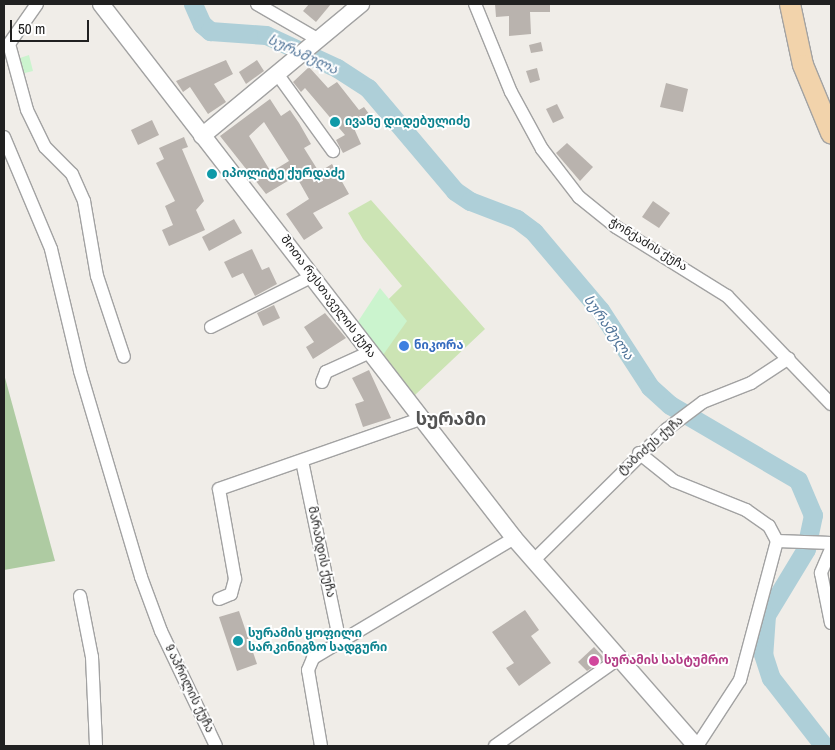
<!DOCTYPE html>
<html>
<head>
<meta charset="utf-8">
<style>
	body { margin:0 }
	#map { position:relative; width:835px; height:750px; overflow:hidden; background:#f0ede8; font-family:"Archivo Narrow","Noto Sans Georgian",sans-serif }
	div>[style] { position:absolute }
	[style*='--x'] { left:calc(var(--x)*1px); top:calc(var(--y)*1px); width:calc(var(--w)*1px); rotate:calc(var(--a)*1deg) }
	.grass>* { inset:0; background:#cce4b4 }
	.forest>* { inset:0; background:#aecba2 }
	.park>* { inset:0; background:#cbf4ce }
	.river>* { height:19px; margin:-9.5px; padding:0 9.5px; transform-origin:9.5px; border-radius:9.5px; background:#aecfd8 }
	.building>* { inset:0; background:#b9b3ae }
	.roads { filter:drop-shadow(1px 0 #a2a2a2) drop-shadow(-1px 0 #a2a2a2) drop-shadow(0 1px #a2a2a2) drop-shadow(0 -1px #a2a2a2) }
	.minor>* { height:12px; margin:-6px; padding:0 6px; transform-origin:6px; border-radius:6px; background:#fff }
	.tertiary>* { height:16px; margin:-8px; padding:0 8px; transform-origin:8px; border-radius:8px; background:#fff }
	.primary>* { height:20px; margin:-10px; padding:0 10px; transform-origin:10px; border-radius:10px; background:#f2d3ab }
	.dots>* { width:14px; height:14px; translate:-50% -50%; box-sizing:border-box; border:2px solid #fff; border-radius:50% }
	span { translate:-50% -50%; white-space:nowrap; text-align:center; line-height:1.15; -webkit-text-stroke:4px #fff; paint-order:stroke }
	.culture-label { font-size:12px; color:#0d838f; font-weight:700 }
	.left { translate:0 -50%; text-align:left }
	.street-label { font-size:12px; color:#212121 }
	.shop-label { font-size:12px; color:#366cbe; font-weight:700 }
	.hotel-label { font-size:12px; color:#b23c85; font-weight:700 }
	.water-label { font-size:14px; color:#507498; font-style:italic }
	.district-label { font-size:18px; color:#545454; font-weight:700 }
	.frame { position:absolute; inset:0; border:5px solid #212121; pointer-events:none }
	.scale { position:absolute; left:10px; top:20px; width:79px; height:22px; box-sizing:border-box; border:2px solid #212121; border-top:0; padding-left:6px; font-size:15px; line-height:18px; white-space:nowrap; color:#212121; -webkit-text-stroke:4px #fff; paint-order:stroke }
</style>
</head>
<body>
<div id="map">
	<div class="grass">
		<i style="clip-path:polygon(371px 200px,485px 329px,415px 395px,404px 392px,353px 334px,402px 286px,363px 239px,348px 213px)"></i>
	</div>
	<div class="forest">
		<i style="clip-path:polygon(4px 374px,55px 561px,4px 570px)"></i>
	</div>
	<div class="park">
		<i style="clip-path:polygon(29px 55px,33px 71px,21px 74px,17px 59px)"></i>
		<i style="clip-path:polygon(380px 288px,407px 321px,383px 355px,357px 323px)"></i>
	</div>
	<div class="river">
		<i style="--x:193;--y:4;--w:22;--a:66"></i>
		<i style="--x:202;--y:24;--w:11;--a:41"></i>
		<i style="--x:210;--y:31;--w:56;--a:4.1"></i>
		<i style="--x:266;--y:35;--w:78;--a:24.9"></i>
		<i style="--x:337;--y:68;--w:37;--a:33"></i>
		<i style="--x:368;--y:88;--w:135;--a:49.8"></i>
		<i style="--x:455;--y:191;--w:18;--a:34"></i>
		<i style="--x:470;--y:201;--w:50;--a:21"></i>
		<i style="--x:517;--y:219;--w:21;--a:37"></i>
		<i style="--x:534;--y:232;--w:102;--a:49.8"></i>
		<i style="--x:600;--y:310;--w:92;--a:57"></i>
		<i style="--x:650;--y:387;--w:27;--a:42"></i>
		<i style="--x:670;--y:405;--w:148;--a:30.4"></i>
		<i style="--x:798;--y:480;--w:38;--a:67"></i>
		<i style="--x:813;--y:515;--w:35;--a:102"></i>
		<i style="--x:806;--y:549;--w:77;--a:121.2"></i>
		<i style="--x:766;--y:615;--w:39;--a:94"></i>
		<i style="--x:763;--y:654;--w:25;--a:72"></i>
		<i style="--x:771;--y:678;--w:86;--a:52.1"></i>
	</div>
	<div class="building">
		<i style="clip-path:polygon(309px 4px,331px 4px,316px 22px,303px 11px)"></i>
		<i style="clip-path:polygon(495px 4px,550px 4px,550px 12px,530px 12px,531px 34px,509px 36px,509px 16px,496px 17px)"></i>
		<i style="clip-path:polygon(541px 42px,543px 51px,531px 53px,529px 45px)"></i>
		<i style="clip-path:polygon(226px 60px,233px 74px,214px 84px,226px 102px,208px 114px,190px 87px,183px 92px,176px 81px)"></i>
		<i style="clip-path:polygon(257px 60px,264px 71px,246px 84px,239px 72px)"></i>
		<i style="clip-path:polygon(309px 67px,328px 88px,337px 82px,359px 110px,364px 107px,369px 114px,353px 126px,361px 144px,343px 153px,336px 140px,345px 135px,305px 88px,301px 92px,293px 82px)"></i>
		<i style="clip-path:polygon(537px 68px,540px 80px,530px 83px,526px 71px)"></i>
		<i style="clip-path:polygon(666px 83px,688px 89px,683px 112px,660px 107px)"></i>
		<i style="clip-path:polygon(evenodd,270px 99px,281px 116px,290px 110px,299px 123px,311px 144px,304px 148px,319px 172px,332px 164px,349px 194px,313px 213px,323px 228px,304px 240px,286px 214px,309px 199px,296px 176px,266px 194px,220px 136px,270px 99px,264px 122px,289px 161px,271px 172px,249px 136px,264px 122px)"></i>
		<i style="clip-path:polygon(557px 104px,564px 118px,553px 123px,546px 109px)"></i>
		<i style="clip-path:polygon(152px 120px,159px 135px,138px 145px,131px 130px)"></i>
		<i style="clip-path:polygon(184px 137px,188px 147px,182px 149px,204px 201px,196px 210px,205px 230px,169px 246px,162px 230px,173px 225px,165px 206px,175px 201px,156px 163px,164px 159px,159px 148px)"></i>
		<i style="clip-path:polygon(567px 143px,593px 167px,580px 181px,556px 153px)"></i>
		<i style="clip-path:polygon(653px 201px,670px 213px,659px 228px,642px 217px)"></i>
		<i style="clip-path:polygon(234px 219px,242px 233px,209px 251px,202px 237px)"></i>
		<i style="clip-path:polygon(252px 249px,262px 270px,269px 267px,277px 284px,255px 296px,243px 273px,232px 278px,224px 262px)"></i>
		<i style="clip-path:polygon(274px 305px,280px 318px,263px 326px,257px 313px)"></i>
		<i style="clip-path:polygon(325px 313px,346px 338px,313px 359px,306px 347px,314px 342px,304px 327px)"></i>
		<i style="clip-path:polygon(369px 370px,391px 418px,363px 427px,355px 404px,364px 401px,352px 378px)"></i>
		<i style="clip-path:polygon(525px 610px,539px 630px,531px 636px,551px 663px,519px 686px,506px 668px,514px 663px,492px 632px)"></i>
		<i style="clip-path:polygon(239px 611px,257px 664px,237px 671px,219px 617px)"></i>
		<i style="clip-path:polygon(594px 647px,605px 659px,587px 671px,578px 662px)"></i>
	</div>
	<div class="roads">
		<div class="minor">
			<i style="--x:37;--y:4;--w:49;--a:125"></i>
			<i style="--x:9;--y:44;--w:68;--a:74.7"></i>
			<i style="--x:27;--y:110;--w:41;--a:64.1"></i>
			<i style="--x:45;--y:147;--w:38;--a:45"></i>
			<i style="--x:72;--y:174;--w:30;--a:66"></i>
			<i style="--x:84;--y:201;--w:76;--a:80.2"></i>
			<i style="--x:97;--y:276;--w:85;--a:71.6"></i>
			<i style="--x:257;--y:4;--w:72;--a:30.1"></i>
			<i style="--x:475;--y:4;--w:95;--a:67.8"></i>
			<i style="--x:511;--y:92;--w:65;--a:61.5"></i>
			<i style="--x:542;--y:149;--w:61;--a:52.4"></i>
			<i style="--x:579;--y:197;--w:48;--a:39"></i>
			<i style="--x:616;--y:227;--w:131;--a:31.9"></i>
			<i style="--x:727;--y:296;--w:150;--a:46.1"></i>
			<i style="--x:278;--y:75;--w:94;--a:54.1"></i>
			<i style="--x:4;--y:137;--w:121;--a:67.2"></i>
			<i style="--x:51;--y:249;--w:125;--a:76.6"></i>
			<i style="--x:80;--y:371;--w:215;--a:73.5"></i>
			<i style="--x:141;--y:577;--w:58;--a:69.7"></i>
			<i style="--x:161;--y:631;--w:127;--a:64.4"></i>
			<i style="--x:211;--y:327;--w:112;--a:-26.6"></i>
			<i style="--x:322;--y:382;--w:11;--a:-68"></i>
			<i style="--x:326;--y:372;--w:46;--a:-24.3"></i>
			<i style="--x:639;--y:453;--w:45;--a:38.7"></i>
			<i style="--x:674;--y:481;--w:78;--a:21.9"></i>
			<i style="--x:746;--y:510;--w:28;--a:35"></i>
			<i style="--x:769;--y:526;--w:17;--a:62"></i>
			<i style="--x:777;--y:541;--w:144;--a:104.9"></i>
			<i style="--x:740;--y:680;--w:79;--a:123.1"></i>
			<i style="--x:302;--y:461;--w:186;--a:78.2"></i>
			<i style="--x:777;--y:541;--w:54;--a:2.1"></i>
			<i style="--x:831;--y:549;--w:26;--a:113"></i>
			<i style="--x:821;--y:573;--w:51;--a:78.7"></i>
			<i style="--x:533;--y:561;--w:188;--a:-44.6"></i>
			<i style="--x:667;--y:429;--w:45;--a:-36.9"></i>
			<i style="--x:703;--y:402;--w:52;--a:-21.6"></i>
			<i style="--x:751;--y:383;--w:45;--a:-33.3"></i>
			<i style="--x:80;--y:596;--w:62;--a:78.9"></i>
			<i style="--x:92;--y:657;--w:89;--a:87.4"></i>
			<i style="--x:219;--y:599;--w:13;--a:-23"></i>
			<i style="--x:231;--y:594;--w:16;--a:-75"></i>
			<i style="--x:235;--y:579;--w:91;--a:-100.1"></i>
			<i style="--x:219;--y:489;--w:216;--a:-19.2"></i>
			<i style="--x:321;--y:746;--w:77;--a:-99.7"></i>
			<i style="--x:308;--y:670;--w:13;--a:-67"></i>
			<i style="--x:313;--y:658;--w:234;--a:-30.8"></i>
			<i style="--x:495;--y:746;--w:151;--a:-35.3"></i>
		</div>
		<div class="tertiary">
			<i style="--x:101;--y:4;--w:675;--a:52.28"></i>
			<i style="--x:514;--y:538;--w:276;--a:48.8"></i>
			<i style="--x:202;--y:136;--w:207;--a:-39.7"></i>
		</div>
		<div class="primary">
			<i style="--x:790;--y:4;--w:62;--a:78"></i>
			<i style="--x:803;--y:65;--w:74;--a:67.6"></i>
		</div>
	</div>
	<div class="dots">
		<i style="left:335px;top:122px;background:#0f9aa8"></i>
		<i style="left:212px;top:174px;background:#0f9aa8"></i>
		<i style="left:404px;top:346px;background:#3f7fe0"></i>
		<i style="left:238px;top:641px;background:#0f9aa8"></i>
		<i style="left:594px;top:661px;background:#d1479c"></i>
	</div>
	<div class="culture-label">
		<span class="left" style="left:345px;top:122px">ივანე დიდებულიძე</span>
		<span class="left" style="left:222px;top:174px">იპოლიტე ქურდაძე</span>
		<span class="left" style="left:248px;top:641px">სურამის ყოფილი<br>სარკინიგზო სადგური</span>
	</div>
	<div class="street-label">
		<span style="left:648px;top:245px;rotate:32deg">ჭონქაძის ქუჩა</span>
		<span style="left:328px;top:297px;rotate:53deg">შოთა რუსთაველის ქუჩა</span>
		<span style="left:651px;top:446px;rotate:-41deg">ტაბიძეს ქუჩა</span>
		<span style="left:321px;top:552px;rotate:78deg">მარაბდის ქუჩა</span>
		<span style="left:189px;top:689px;rotate:64deg">9 აპრილის ქუჩა</span>
	</div>
	<div class="shop-label">
		<span class="left" style="left:414px;top:346px">ნიკორა</span>
	</div>
	<div class="hotel-label">
		<span class="left" style="left:604px;top:661px">სურამის სასტუმრო</span>
	</div>
	<div class="water-label">
		<span style="left:303px;top:54px;rotate:25deg">სურამულა</span>
		<span style="left:609px;top:327px;rotate:55deg">სურამულა</span>
	</div>
	<div class="district-label">
		<span style="left:451px;top:419px">სურამი</span>
	</div>
	<div class="frame"></div>
	<div class="scale">50 m</div>
</div>
</body>
</html>
